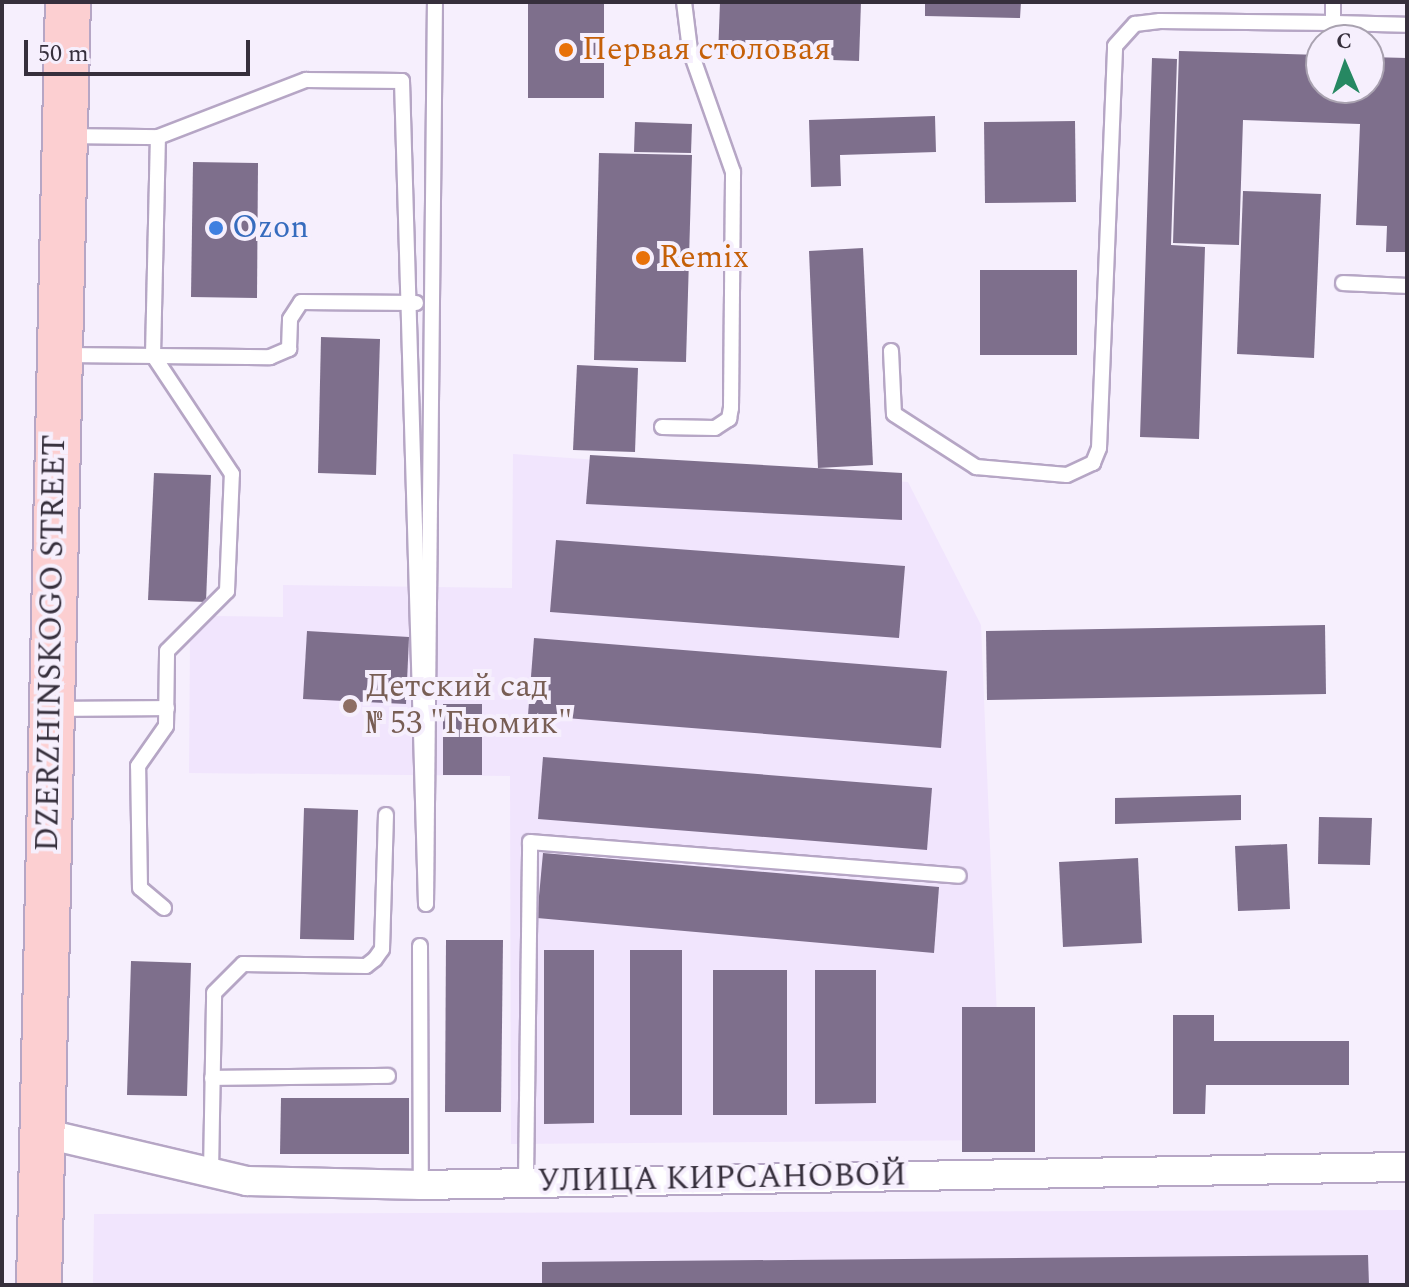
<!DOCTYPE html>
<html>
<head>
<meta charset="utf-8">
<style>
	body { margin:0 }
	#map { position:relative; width:1409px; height:1287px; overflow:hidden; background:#f6effd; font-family:Spectral,serif }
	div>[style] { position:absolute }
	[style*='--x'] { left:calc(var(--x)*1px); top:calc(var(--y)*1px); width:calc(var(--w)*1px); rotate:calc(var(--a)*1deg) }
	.built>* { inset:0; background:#f1e5fd }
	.building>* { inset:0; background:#7e6f8c }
	.roads { filter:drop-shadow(2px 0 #b6a6c5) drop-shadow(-2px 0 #b6a6c5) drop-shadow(0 2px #b6a6c5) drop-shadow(0 -2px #b6a6c5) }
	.service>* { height:14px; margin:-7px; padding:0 7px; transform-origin:7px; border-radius:7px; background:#fff }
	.minor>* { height:28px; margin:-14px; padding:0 14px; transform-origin:14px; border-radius:14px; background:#fff }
	.primary>* { height:44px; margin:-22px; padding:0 22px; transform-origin:22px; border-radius:22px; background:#fccfd1 }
	.dots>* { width:22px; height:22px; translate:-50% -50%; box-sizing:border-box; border:4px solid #f6effd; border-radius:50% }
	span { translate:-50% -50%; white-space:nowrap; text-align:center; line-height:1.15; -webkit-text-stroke:8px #f6effd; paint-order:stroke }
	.food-label { font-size:32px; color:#c56008 }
	.left { translate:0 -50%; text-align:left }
	.shop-label { font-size:32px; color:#366cbe }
	.street-label { font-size:32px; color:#362f3c }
	.education-label { font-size:32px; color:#785e54 }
	.frame { position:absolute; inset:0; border:4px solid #362f3c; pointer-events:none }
	.north { position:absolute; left:1305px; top:24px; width:80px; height:80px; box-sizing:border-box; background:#f6effd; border:2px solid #a9a2b0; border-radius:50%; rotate:358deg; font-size:22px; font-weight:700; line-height:32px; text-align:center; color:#362f3c }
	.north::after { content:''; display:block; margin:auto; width:28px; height:36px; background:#268862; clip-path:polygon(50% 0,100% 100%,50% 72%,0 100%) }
	.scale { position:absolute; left:24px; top:40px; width:226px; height:36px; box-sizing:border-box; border:4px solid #362f3c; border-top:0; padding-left:10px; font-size:24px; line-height:28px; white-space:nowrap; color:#362f3c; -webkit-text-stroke:6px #f6effd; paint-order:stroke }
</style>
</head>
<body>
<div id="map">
	<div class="built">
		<i style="clip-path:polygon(513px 454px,908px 482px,981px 625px,1002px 1140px,511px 1144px,510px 776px,189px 773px,190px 640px,214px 616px,283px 617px,283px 585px,512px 588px)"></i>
		<i style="clip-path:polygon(1407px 1210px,1407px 1285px,93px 1285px,94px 1214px)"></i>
	</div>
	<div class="building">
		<i style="clip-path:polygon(528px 2px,604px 2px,604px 98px,528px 98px)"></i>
		<i style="clip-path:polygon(720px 2px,861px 2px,859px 61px,718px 56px)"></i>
		<i style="clip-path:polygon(925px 2px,1021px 2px,1020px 18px,925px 16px)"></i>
		<i style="clip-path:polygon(1179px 51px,1321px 55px,1321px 88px,1369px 88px,1369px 57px,1407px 58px,1407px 252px,1386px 252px,1387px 226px,1356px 225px,1360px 124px,1243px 120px,1239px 245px,1173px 243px)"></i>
		<i style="clip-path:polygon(1152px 58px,1177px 59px,1171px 245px,1205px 247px,1199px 439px,1140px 437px)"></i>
		<i style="clip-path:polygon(935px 116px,936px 152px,840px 155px,841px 186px,811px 187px,809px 120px)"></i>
		<i style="clip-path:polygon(1075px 121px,1076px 202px,985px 203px,984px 122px)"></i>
		<i style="clip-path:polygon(635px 122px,692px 124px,691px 153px,634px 152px)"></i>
		<i style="clip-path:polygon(599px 153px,692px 155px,686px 362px,594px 360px)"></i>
		<i style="clip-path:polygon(193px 162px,258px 163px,257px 298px,191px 297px)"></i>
		<i style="clip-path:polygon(1243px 191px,1321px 194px,1314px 358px,1237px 354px)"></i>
		<i style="clip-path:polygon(863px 248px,873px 465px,818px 468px,809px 251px)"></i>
		<i style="clip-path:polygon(980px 270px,1077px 270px,1077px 355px,980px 355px)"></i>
		<i style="clip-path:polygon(321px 337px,380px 339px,376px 475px,318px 473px)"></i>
		<i style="clip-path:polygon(577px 365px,638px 368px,635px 452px,573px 450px)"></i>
		<i style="clip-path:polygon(590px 455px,902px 473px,902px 520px,586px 504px)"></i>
		<i style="clip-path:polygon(154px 473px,211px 475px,206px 602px,148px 600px)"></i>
		<i style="clip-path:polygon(556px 540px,905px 566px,899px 638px,550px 612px)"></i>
		<i style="clip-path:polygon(1325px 625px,1326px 694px,987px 700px,986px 631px)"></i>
		<i style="clip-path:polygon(307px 631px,409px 637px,406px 704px,303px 699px)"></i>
		<i style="clip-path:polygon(534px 638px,947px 671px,941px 748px,528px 715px)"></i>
		<i style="clip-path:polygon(443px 704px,482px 704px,482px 775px,443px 775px)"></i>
		<i style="clip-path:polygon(543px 757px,932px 788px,927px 850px,538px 819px)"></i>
		<i style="clip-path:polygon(1241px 795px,1241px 820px,1115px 824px,1115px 798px)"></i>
		<i style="clip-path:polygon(304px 808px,358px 810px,354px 940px,300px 939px)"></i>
		<i style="clip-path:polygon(1319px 817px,1372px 818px,1370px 865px,1318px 864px)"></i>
		<i style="clip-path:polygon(1287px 844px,1290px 909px,1238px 911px,1235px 846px)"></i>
		<i style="clip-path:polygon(543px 853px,939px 887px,934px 953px,537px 918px)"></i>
		<i style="clip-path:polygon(1138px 858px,1142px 943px,1063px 947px,1059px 862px)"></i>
		<i style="clip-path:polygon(446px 940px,503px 940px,501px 1112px,445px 1112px)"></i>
		<i style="clip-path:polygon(544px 950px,594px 950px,594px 1123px,544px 1124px)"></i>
		<i style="clip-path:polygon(630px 950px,682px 950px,682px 1115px,630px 1115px)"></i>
		<i style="clip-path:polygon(131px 961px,191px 963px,187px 1096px,127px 1095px)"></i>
		<i style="clip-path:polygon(713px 970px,787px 970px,787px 1115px,713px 1115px)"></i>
		<i style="clip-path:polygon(815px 970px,876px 970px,876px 1103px,815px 1104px)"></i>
		<i style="clip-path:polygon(962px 1007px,1035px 1007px,1035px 1152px,962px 1152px)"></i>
		<i style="clip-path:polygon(1173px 1015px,1214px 1015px,1214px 1041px,1349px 1041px,1349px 1085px,1206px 1085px,1205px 1114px,1173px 1114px)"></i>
		<i style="clip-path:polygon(281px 1098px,409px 1098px,409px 1154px,280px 1154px)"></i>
		<i style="clip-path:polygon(1368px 1255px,1369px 1285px,542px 1285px,542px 1262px)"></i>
	</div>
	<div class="roads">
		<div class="service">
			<i style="--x:1333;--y:23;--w:74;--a:1.5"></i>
			<i style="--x:71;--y:136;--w:87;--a:0.7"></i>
			<i style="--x:1343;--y:283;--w:64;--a:2.7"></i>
			<i style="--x:891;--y:351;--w:63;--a:87.3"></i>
			<i style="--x:894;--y:414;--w:98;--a:32.9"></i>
			<i style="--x:976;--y:467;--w:91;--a:5"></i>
			<i style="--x:1067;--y:475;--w:29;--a:-25"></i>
			<i style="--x:1093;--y:463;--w:16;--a:-68"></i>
			<i style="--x:1099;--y:448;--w:402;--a:-87.7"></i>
			<i style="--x:1115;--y:46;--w:30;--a:-48"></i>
			<i style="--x:1135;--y:24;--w:25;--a:-7"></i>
			<i style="--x:1160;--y:21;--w:173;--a:0.7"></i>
			<i style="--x:1333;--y:23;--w:21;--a:-90"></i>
			<i style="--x:66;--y:355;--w:204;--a:0.6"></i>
			<i style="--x:270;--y:357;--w:21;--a:-23"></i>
			<i style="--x:289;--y:349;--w:30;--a:-88"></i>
			<i style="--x:290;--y:319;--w:20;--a:-57"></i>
			<i style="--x:301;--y:302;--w:115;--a:0.5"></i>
			<i style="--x:662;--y:427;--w:53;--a:1.1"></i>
			<i style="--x:715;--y:428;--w:17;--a:-33"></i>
			<i style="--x:729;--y:419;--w:11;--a:-80"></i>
			<i style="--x:731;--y:408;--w:236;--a:-89.5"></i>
			<i style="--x:733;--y:172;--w:129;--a:-109.4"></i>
			<i style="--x:690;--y:50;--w:48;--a:-97.1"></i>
			<i style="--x:55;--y:709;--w:112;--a:-0.5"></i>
			<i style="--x:164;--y:908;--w:31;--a:-140"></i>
			<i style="--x:140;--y:888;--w:122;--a:-90.9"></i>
			<i style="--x:138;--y:766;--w:49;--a:-55"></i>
			<i style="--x:166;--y:726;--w:75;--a:-89.2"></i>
			<i style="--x:167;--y:651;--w:85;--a:-45"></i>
			<i style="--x:227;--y:591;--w:117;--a:-87.6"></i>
			<i style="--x:232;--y:474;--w:143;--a:-123.6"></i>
			<i style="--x:153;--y:355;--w:218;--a:-88.7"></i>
			<i style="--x:158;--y:137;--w:159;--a:-21.1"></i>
			<i style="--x:306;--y:80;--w:96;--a:0.6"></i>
			<i style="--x:402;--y:81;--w:823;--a:88.33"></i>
			<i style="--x:426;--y:904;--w:902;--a:-89.43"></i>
			<i style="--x:420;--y:946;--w:239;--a:89.8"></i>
			<i style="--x:212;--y:1078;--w:176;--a:-0.7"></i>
			<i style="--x:211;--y:1173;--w:180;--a:-89"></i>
			<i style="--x:214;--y:993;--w:41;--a:-45"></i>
			<i style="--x:243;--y:964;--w:123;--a:0.9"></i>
			<i style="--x:366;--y:966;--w:11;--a:-38"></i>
			<i style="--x:375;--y:959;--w:12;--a:-55"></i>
			<i style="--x:382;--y:949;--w:134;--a:-88.3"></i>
			<i style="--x:526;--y:1181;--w:339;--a:-89.3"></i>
			<i style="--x:530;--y:842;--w:430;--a:4.5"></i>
		</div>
		<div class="minor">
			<i style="--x:42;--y:1133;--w:211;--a:13.2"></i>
			<i style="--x:247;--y:1181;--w:174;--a:1.3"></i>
			<i style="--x:421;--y:1185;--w:986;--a:-1.05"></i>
		</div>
		<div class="primary">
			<i style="--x:39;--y:1285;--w:1283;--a:-88.71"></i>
		</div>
	</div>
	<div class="dots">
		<i style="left:566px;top:50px;background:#e8710a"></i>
		<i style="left:216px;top:228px;background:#3f7fe0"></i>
		<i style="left:643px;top:258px;background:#e8710a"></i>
		<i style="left:350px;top:706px;background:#8d6e63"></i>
	</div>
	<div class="food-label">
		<span class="left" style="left:582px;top:50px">Первая столовая</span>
		<span class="left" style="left:659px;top:258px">Remix</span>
	</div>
	<div class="shop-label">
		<span class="left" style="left:232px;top:228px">Ozon</span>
	</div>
	<div class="street-label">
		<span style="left:52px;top:643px;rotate:-89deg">DZERZHINSKOGO STREET</span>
		<span style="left:722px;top:1179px;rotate:-1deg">УЛИЦА КИРСАНОВОЙ</span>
	</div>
	<div class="education-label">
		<span class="left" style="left:366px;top:706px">Детский сад<br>№ 53 "Гномик"</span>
	</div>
	<div class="frame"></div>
	<div class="north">С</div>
	<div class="scale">50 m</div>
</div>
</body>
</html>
